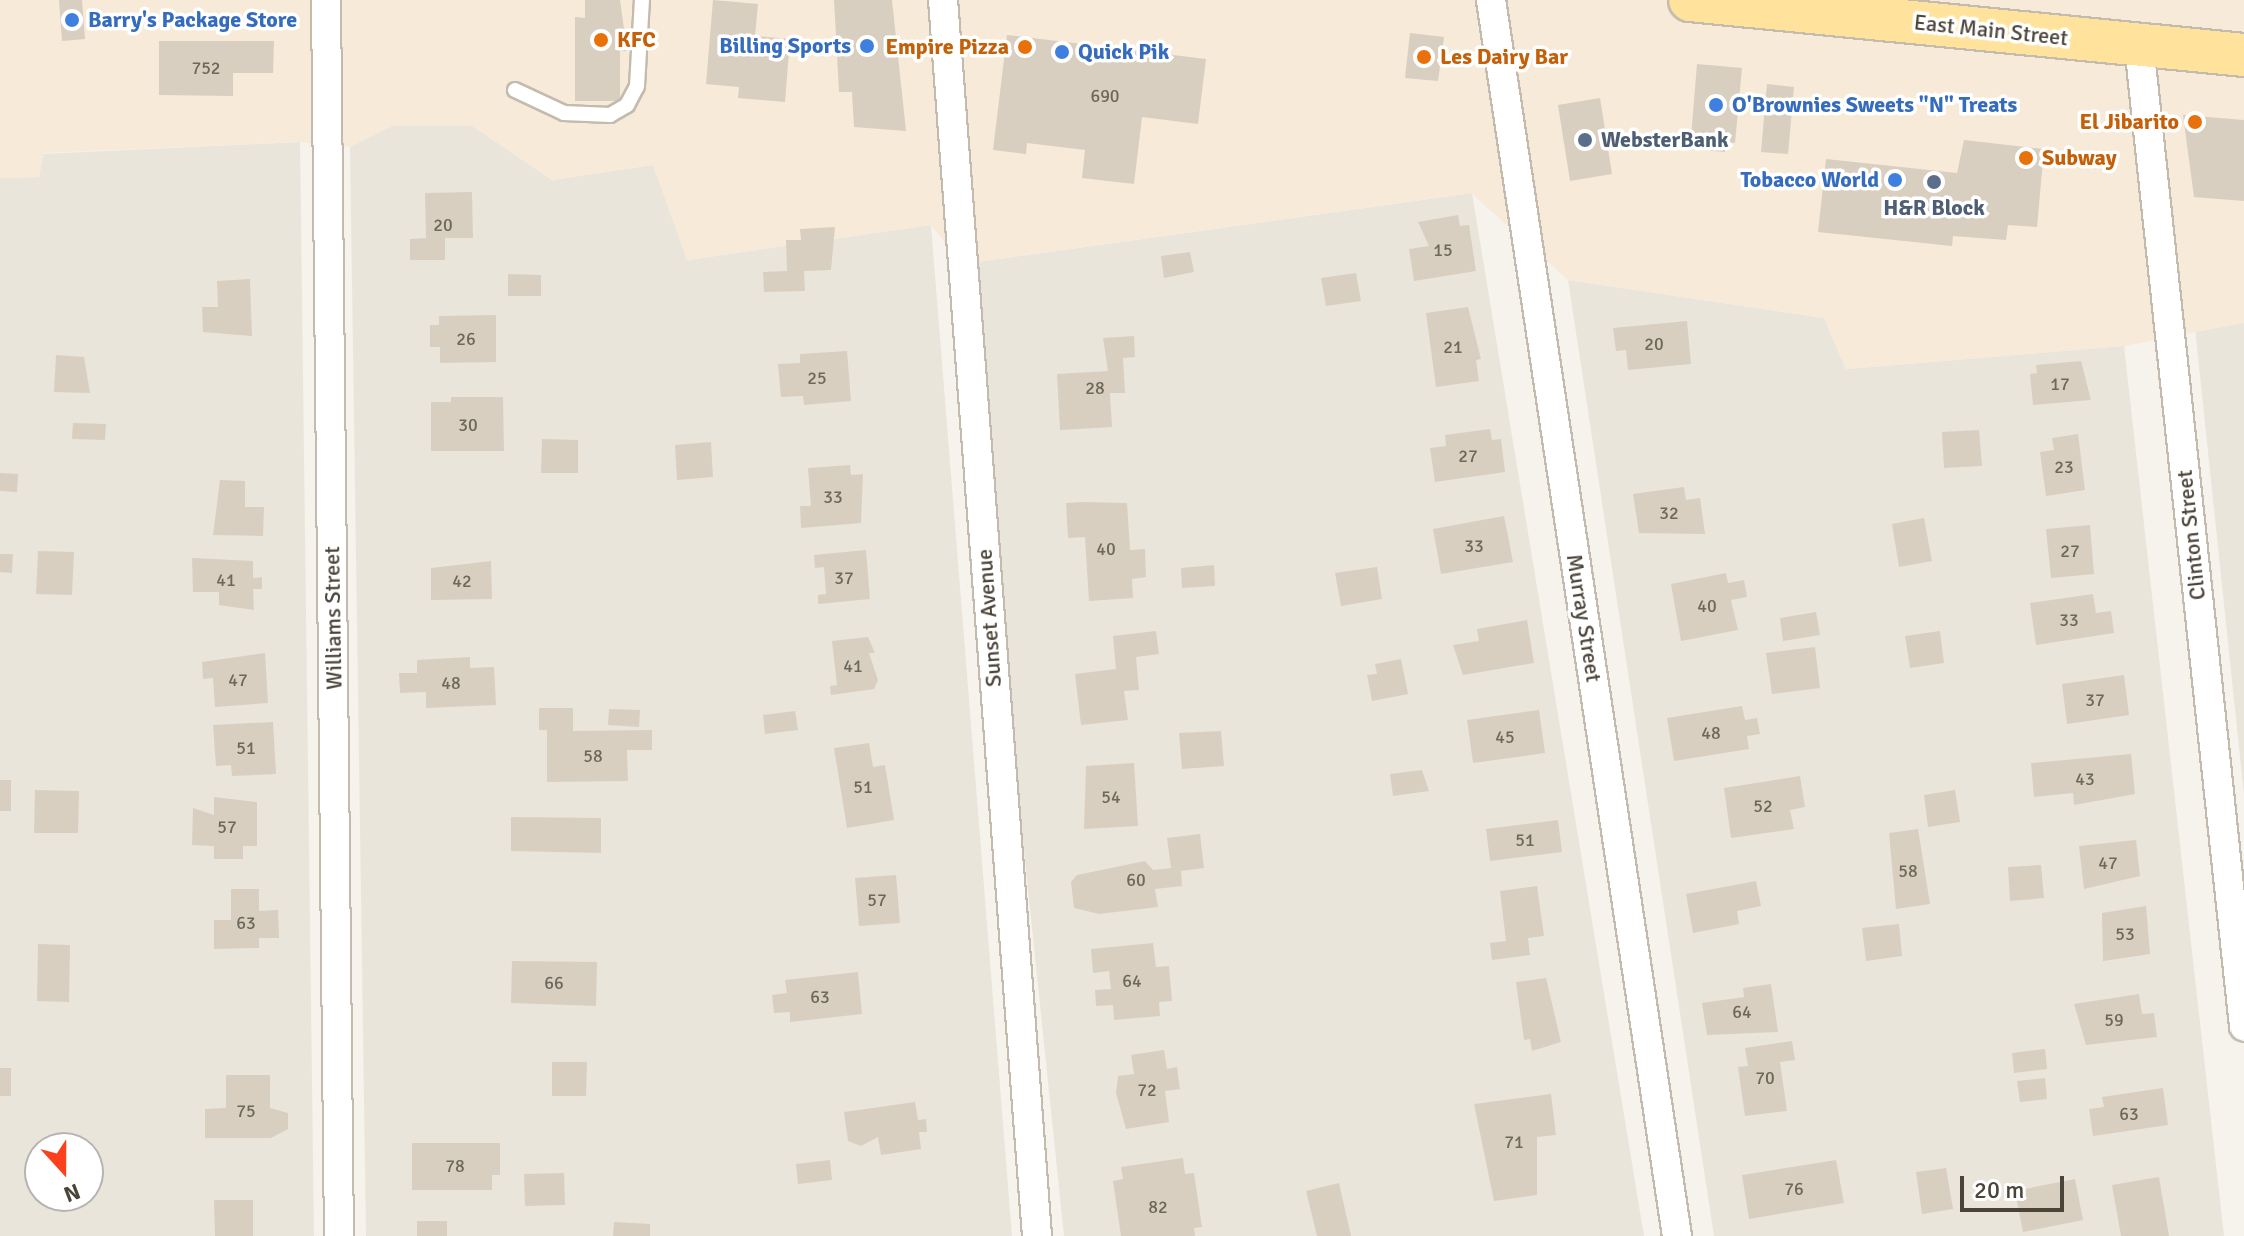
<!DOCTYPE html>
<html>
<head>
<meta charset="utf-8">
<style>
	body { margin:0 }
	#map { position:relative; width:2244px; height:1236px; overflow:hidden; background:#f6f3ec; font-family:Signika,sans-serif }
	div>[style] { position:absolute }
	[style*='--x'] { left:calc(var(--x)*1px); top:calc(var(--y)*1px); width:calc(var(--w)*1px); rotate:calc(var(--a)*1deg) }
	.residential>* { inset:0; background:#eae5da }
	.commercial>* { inset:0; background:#f7ead8 }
	.building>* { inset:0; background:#d8cfc1 }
	.roads { filter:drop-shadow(2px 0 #c2bbae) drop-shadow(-2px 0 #c2bbae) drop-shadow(0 2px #c2bbae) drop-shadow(0 -2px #c2bbae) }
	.lane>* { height:14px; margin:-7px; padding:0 7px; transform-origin:7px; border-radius:7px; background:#fff }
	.street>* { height:28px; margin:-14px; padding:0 14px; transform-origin:14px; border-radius:14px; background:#fff }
	.primary>* { height:42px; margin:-21px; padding:0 21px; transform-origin:21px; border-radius:21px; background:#ffe39c }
	.dots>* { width:22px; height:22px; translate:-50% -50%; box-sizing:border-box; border:4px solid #fff; border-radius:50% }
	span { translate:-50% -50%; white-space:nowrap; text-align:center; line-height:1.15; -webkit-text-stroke:7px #fff; paint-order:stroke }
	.number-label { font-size:18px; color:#6e675b }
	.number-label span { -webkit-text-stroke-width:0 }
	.shop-label { font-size:22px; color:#366cbe; font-weight:700 }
	.left { translate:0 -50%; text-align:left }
	.right { translate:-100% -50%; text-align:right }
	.street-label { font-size:22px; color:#4b4439 }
	.food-label { font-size:22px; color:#c56008; font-weight:700 }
	.service-label { font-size:22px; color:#4e5e75; font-weight:700 }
	.north { position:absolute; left:24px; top:1132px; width:80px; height:80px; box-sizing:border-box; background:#fff; border:2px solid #b7b4b0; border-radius:50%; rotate:159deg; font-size:22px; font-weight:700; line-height:32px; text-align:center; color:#4b4439 }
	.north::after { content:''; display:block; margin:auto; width:28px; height:36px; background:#fc3f1d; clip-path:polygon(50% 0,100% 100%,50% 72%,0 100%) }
	.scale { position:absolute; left:1960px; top:1176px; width:104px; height:36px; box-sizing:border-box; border:4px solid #4b4439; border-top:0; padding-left:10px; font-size:24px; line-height:28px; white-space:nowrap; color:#4b4439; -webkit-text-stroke:6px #fff; paint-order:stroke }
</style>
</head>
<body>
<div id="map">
	<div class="residential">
		<i style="clip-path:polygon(392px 126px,473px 126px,552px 180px,653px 165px,688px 260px,931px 225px,1012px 1236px,366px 1236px,350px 147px)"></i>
		<i style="clip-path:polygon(evenodd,300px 142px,314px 1236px,0 1236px,0 178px,39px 177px,43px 154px,300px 142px,40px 1148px,88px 1148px,88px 1196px,40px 1196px,40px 1148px)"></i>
		<i style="clip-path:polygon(1472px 193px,1644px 1236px,1064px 1236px,963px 264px)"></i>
		<i style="clip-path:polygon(1568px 280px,1824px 318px,1846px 369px,2124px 346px,2224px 1236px,1714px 1236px)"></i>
		<i style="clip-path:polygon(2244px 323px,2244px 795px,2195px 328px)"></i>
	</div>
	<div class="commercial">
		<i style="clip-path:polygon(0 0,2244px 0,2244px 323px,2124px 346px,1846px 369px,1824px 318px,1568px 280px,1471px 193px,963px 264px,931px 225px,687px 260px,653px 165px,552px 180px,472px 126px,392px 126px,350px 147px,300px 142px,44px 153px,39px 177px,0 178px)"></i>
	</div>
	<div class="building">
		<i style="clip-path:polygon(59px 0,82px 0,85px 39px,62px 41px)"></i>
		<i style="clip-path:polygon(585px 0,620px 0,627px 51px,620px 51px,620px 101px,575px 101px,575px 17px,585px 18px)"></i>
		<i style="clip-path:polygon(713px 0,758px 4px,755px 36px,790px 39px,785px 102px,738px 98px,739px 87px,706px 84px)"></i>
		<i style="clip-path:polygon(834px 0,892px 0,906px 131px,854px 127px,852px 92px,839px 92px)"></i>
		<i style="clip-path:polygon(1410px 33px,1444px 37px,1438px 81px,1405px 78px)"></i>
		<i style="clip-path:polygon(1007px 35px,1206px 59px,1198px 124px,1142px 117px,1134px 184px,1082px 178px,1085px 150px,1027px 143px,1026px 154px,993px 150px)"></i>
		<i style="clip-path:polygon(159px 41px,274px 41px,273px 73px,233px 73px,233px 96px,159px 95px)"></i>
		<i style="clip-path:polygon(1697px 64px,1742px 68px,1735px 143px,1725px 142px,1725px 152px,1690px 149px)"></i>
		<i style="clip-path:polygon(1767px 84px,1794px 87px,1788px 154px,1761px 152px)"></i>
		<i style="clip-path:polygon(1600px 98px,1612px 174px,1570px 181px,1558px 105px)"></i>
		<i style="clip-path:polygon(2183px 115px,2244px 120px,2244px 201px,2194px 197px)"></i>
		<i style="clip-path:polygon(1964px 140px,2044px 149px,2037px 227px,2008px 225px,2006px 240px,1953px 236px,1952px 246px,1818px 232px,1826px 159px,1957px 173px)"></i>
		<i style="clip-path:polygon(472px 192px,473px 238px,445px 238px,445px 260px,410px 260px,410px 239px,426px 238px,425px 193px)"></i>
		<i style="clip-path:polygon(1458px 215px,1460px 226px,1469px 225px,1476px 271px,1414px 281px,1409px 249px,1429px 246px,1418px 222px)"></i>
		<i style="clip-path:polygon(835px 227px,831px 270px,804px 271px,805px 291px,764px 292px,763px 272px,787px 271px,786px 240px,801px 240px,800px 229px)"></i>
		<i style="clip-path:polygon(1190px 252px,1194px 272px,1164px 278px,1161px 256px)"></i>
		<i style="clip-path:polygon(1356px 273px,1361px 301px,1326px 306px,1321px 278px)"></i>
		<i style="clip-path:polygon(508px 274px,541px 275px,541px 296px,508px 296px)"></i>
		<i style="clip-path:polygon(250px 279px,252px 336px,203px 332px,202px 307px,218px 307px,217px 281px)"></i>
		<i style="clip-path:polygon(1468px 307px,1481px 359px,1476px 360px,1479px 381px,1436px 387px,1426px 313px)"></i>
		<i style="clip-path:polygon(496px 315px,496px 362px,440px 363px,440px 347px,430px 347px,430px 325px,439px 325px,439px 316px)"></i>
		<i style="clip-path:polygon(1687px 321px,1691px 364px,1628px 370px,1626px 350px,1616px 351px,1613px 328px)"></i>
		<i style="clip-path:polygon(1134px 336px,1135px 357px,1123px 358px,1125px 393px,1110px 393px,1112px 427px,1060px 430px,1057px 374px,1108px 371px,1103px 338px)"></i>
		<i style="clip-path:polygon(847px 351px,851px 401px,804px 405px,803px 396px,781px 397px,778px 364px,800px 363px,800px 354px)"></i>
		<i style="clip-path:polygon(56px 355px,84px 357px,90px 393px,54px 392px)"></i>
		<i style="clip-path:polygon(2081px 361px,2091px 400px,2033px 405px,2030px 374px,2037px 373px,2036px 365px)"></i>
		<i style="clip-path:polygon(451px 397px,503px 397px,504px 451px,431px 451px,431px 402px,451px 402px)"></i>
		<i style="clip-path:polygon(73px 423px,106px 424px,105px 440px,72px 439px)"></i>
		<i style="clip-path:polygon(1490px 429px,1492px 440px,1501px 439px,1505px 472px,1435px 482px,1430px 448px,1446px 446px,1445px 435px)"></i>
		<i style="clip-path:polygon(1979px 430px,1982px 466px,1944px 468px,1942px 432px)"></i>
		<i style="clip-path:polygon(2078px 434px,2085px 490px,2046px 496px,2040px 452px,2054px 450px,2052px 438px)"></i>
		<i style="clip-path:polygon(542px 439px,578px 440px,578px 473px,541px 473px)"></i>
		<i style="clip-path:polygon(711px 442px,713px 477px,677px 480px,675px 445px)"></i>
		<i style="clip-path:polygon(850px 465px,851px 475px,863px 474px,861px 523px,801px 528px,800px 506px,811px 506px,808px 468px)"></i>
		<i style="clip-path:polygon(0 473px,18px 474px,17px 492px,0 491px)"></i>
		<i style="clip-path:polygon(220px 480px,245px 481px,245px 507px,264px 507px,263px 536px,213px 535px)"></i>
		<i style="clip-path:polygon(1684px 487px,1686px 500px,1700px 498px,1705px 534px,1639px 533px,1633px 494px)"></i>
		<i style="clip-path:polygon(1082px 502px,1127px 503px,1130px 550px,1145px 549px,1146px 577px,1132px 579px,1133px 598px,1089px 601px,1085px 537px,1068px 538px,1066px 503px)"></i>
		<i style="clip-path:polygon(1504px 516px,1513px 562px,1441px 574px,1433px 529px)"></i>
		<i style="clip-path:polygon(1924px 518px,1932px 561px,1899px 567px,1892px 524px)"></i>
		<i style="clip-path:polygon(2090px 525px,2094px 574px,2051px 578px,2046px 529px)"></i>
		<i style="clip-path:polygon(866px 550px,870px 599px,818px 604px,818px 595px,826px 594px,824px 567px,815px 568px,814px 555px)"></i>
		<i style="clip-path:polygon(38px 551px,74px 552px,72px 595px,36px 594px)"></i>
		<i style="clip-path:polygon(0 554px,13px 554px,12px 573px,0 572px)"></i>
		<i style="clip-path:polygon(192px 558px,253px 561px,253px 578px,262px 577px,262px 589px,253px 589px,254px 610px,219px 605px,219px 592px,193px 592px)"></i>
		<i style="clip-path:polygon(491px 561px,492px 599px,431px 600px,431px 568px)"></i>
		<i style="clip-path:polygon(1214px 565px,1215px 586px,1182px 588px,1181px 568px)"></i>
		<i style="clip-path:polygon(1377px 567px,1382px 599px,1341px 606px,1335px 573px)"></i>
		<i style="clip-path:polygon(1726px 573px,1728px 583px,1744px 580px,1747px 597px,1731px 600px,1738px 630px,1681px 641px,1671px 584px)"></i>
		<i style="clip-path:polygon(2093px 594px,2096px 613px,2111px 611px,2114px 633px,2036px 645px,2030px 603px)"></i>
		<i style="clip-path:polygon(1816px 612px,1820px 635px,1783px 641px,1780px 618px)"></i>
		<i style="clip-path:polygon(1527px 620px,1534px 663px,1463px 675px,1453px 645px,1479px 641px,1477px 629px)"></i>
		<i style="clip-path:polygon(1156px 631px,1159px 654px,1136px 657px,1139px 690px,1124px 691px,1128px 720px,1081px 725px,1075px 674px,1116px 669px,1113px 636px)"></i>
		<i style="clip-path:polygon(1940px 631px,1944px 663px,1910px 668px,1905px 636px)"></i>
		<i style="clip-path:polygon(868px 637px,875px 653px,869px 653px,878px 680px,874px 689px,831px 695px,830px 686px,837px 685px,832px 641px)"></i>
		<i style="clip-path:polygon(1815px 647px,1820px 688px,1772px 694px,1766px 653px)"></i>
		<i style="clip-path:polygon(265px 653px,268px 703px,215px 707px,213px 678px,203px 679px,202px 662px)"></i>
		<i style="clip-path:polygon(470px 657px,470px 668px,494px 667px,496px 705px,426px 708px,426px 692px,400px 693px,399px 673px,417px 673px,417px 660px)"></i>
		<i style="clip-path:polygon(1401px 659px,1408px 694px,1372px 701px,1367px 675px,1377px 674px,1375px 664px)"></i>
		<i style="clip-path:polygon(2124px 675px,2129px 715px,2067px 724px,2062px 684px)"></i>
		<i style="clip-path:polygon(1742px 706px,1745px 720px,1757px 718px,1760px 734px,1747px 736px,1749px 749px,1674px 761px,1667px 718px)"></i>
		<i style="clip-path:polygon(539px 708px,573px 708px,573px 731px,652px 730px,652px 750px,627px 750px,628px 781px,547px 782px,547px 730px,539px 730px)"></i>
		<i style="clip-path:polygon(609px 709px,640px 710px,639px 727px,608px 725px)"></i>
		<i style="clip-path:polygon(1539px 710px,1545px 753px,1473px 763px,1467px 720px)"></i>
		<i style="clip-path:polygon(795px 711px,798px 730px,765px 734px,763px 715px)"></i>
		<i style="clip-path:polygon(273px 722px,276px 774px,232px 776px,231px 765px,216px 766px,213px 725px)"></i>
		<i style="clip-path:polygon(1221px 731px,1224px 766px,1182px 769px,1179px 733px)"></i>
		<i style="clip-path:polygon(869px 743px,873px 767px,885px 765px,894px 820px,847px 828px,834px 748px)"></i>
		<i style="clip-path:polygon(2131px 754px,2135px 794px,2074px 805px,2073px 793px,2034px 797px,2031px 763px)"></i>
		<i style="clip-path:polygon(1134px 763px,1138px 826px,1084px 829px,1086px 766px)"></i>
		<i style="clip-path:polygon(1422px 770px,1429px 791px,1393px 796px,1390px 774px)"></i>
		<i style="clip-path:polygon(1800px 776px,1805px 807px,1790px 810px,1794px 829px,1731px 838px,1724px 788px)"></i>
		<i style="clip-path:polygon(0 780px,11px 780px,11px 811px,0 811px)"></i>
		<i style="clip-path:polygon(35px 790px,79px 791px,78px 833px,34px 833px)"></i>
		<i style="clip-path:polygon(1955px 790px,1960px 822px,1928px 827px,1924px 795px)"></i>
		<i style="clip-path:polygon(214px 797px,257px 802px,257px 846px,243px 846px,243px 859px,214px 859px,214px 846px,192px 845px,193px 808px,214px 815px)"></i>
		<i style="clip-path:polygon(511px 817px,601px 818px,601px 853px,511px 851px)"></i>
		<i style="clip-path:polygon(1558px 820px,1562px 852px,1490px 861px,1486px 829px)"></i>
		<i style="clip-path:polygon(1918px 829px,1930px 904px,1896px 909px,1889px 833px)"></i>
		<i style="clip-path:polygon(1200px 834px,1204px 868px,1181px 871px,1182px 886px,1155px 889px,1158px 907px,1099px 914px,1074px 908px,1071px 882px,1077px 875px,1145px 861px,1153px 870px,1171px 868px,1167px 838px)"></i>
		<i style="clip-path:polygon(2136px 840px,2140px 876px,2084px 889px,2079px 846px)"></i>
		<i style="clip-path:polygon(2041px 865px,2044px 898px,2010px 901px,2008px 867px)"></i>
		<i style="clip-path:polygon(896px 875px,900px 923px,859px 926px,855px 878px)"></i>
		<i style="clip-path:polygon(1756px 881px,1761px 906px,1737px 911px,1739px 924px,1693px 933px,1686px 894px)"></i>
		<i style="clip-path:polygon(1537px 886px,1544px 936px,1528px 938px,1530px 955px,1492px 960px,1490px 943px,1506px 941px,1500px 891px)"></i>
		<i style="clip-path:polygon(231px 889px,259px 889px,259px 911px,278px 910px,279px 938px,259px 938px,259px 948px,214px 949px,214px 920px,231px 920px)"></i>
		<i style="clip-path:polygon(2146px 906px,2150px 954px,2103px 961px,2102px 913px)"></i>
		<i style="clip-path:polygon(1899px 924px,1902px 956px,1866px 961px,1862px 928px)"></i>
		<i style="clip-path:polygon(1153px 943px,1156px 967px,1169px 966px,1172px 1001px,1159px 1002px,1160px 1016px,1114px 1020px,1113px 1005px,1096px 1006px,1095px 990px,1111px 989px,1109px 971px,1093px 973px,1091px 949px)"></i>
		<i style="clip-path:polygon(38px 944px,70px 945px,69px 1002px,37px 1001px)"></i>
		<i style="clip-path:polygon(512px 961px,597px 962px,596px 1006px,511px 1003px)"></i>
		<i style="clip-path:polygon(858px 972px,862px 1014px,790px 1022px,790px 1012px,774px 1013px,772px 995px,787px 993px,785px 980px)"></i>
		<i style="clip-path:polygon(1546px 978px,1561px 1042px,1532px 1051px,1530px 1039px,1524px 1040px,1516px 982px)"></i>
		<i style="clip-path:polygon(1771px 984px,1778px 1032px,1707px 1035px,1702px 1003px,1744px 997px,1743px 988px)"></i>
		<i style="clip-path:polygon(2139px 994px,2142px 1014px,2154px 1013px,2157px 1037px,2086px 1045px,2074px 1004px)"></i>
		<i style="clip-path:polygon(1792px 1041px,1795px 1060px,1780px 1062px,1787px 1111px,1745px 1116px,1738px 1067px,1748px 1066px,1745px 1048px)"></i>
		<i style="clip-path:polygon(2045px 1049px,2047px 1069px,2014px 1073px,2012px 1053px)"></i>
		<i style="clip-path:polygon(1164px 1050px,1167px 1069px,1177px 1067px,1180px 1089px,1165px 1091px,1169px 1122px,1126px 1129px,1116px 1093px,1118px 1076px,1134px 1074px,1131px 1055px)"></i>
		<i style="clip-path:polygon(552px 1062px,587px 1062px,586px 1096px,552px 1096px)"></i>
		<i style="clip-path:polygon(0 1068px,11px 1068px,11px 1096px,0 1096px)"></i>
		<i style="clip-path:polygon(226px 1075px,270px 1075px,270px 1108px,288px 1113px,288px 1129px,271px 1138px,205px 1138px,205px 1109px,226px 1108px)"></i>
		<i style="clip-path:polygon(2045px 1078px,2047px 1099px,2020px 1102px,2017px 1081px)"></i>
		<i style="clip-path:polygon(2163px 1088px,2168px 1125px,2093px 1136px,2089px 1109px,2104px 1107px,2102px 1097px)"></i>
		<i style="clip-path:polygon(1551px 1094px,1556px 1135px,1537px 1137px,1537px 1195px,1494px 1201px,1474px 1104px)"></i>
		<i style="clip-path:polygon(915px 1102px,918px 1120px,926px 1119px,927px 1132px,919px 1132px,921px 1149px,881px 1155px,878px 1137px,861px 1146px,848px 1141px,844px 1112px)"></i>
		<i style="clip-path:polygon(412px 1143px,500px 1143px,500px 1175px,492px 1175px,492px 1190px,412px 1190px)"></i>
		<i style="clip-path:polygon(1183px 1158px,1185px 1174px,1194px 1173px,1202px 1227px,1194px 1228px,1195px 1236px,1121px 1236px,1113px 1181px,1123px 1179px,1121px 1167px)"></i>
		<i style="clip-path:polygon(830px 1160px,832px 1180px,798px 1184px,796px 1164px)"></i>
		<i style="clip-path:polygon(1836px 1160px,1844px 1203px,1749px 1219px,1742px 1175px)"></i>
		<i style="clip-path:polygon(1946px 1168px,1953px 1209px,1922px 1214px,1916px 1172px)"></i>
		<i style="clip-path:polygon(564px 1173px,565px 1205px,525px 1206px,524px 1174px)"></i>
		<i style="clip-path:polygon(2159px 1177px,2169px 1236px,2121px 1236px,2112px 1185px)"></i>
		<i style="clip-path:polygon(2075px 1179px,2083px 1220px,2023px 1232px,2015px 1191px)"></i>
		<i style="clip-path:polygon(1339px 1183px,1351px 1236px,1317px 1236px,1306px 1191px)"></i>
		<i style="clip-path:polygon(214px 1200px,253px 1200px,253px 1236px,215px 1236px)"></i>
		<i style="clip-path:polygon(417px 1221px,447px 1221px,447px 1236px,417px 1236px)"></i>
		<i style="clip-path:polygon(614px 1222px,650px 1224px,650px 1236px,613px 1236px)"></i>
	</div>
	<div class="roads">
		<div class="lane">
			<i style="--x:515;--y:90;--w:54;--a:25.1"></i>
			<i style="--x:564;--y:113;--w:46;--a:2.5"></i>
			<i style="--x:610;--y:115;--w:20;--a:-30"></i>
			<i style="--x:627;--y:105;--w:21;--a:-62"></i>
			<i style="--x:637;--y:86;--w:86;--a:-86.7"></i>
		</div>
		<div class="street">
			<i style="--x:326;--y:0;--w:1236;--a:89.4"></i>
			<i style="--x:943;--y:0;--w:1240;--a:85.65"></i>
			<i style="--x:1491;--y:0;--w:1250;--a:81.44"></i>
			<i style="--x:2139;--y:45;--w:987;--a:83.89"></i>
		</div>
		<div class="primary">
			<i style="--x:1690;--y:0;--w:557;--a:5.67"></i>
		</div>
	</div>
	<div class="dots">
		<i style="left:72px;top:20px;background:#3f7fe0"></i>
		<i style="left:601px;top:40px;background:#e8710a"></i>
		<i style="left:867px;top:46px;background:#3f7fe0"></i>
		<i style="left:1025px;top:47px;background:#e8710a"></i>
		<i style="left:1062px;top:52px;background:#3f7fe0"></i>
		<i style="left:1424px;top:57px;background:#e8710a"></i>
		<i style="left:1716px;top:105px;background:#3f7fe0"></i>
		<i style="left:2195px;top:122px;background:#e8710a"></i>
		<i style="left:1585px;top:140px;background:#5c6f8a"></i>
		<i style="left:2026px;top:158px;background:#e8710a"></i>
		<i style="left:1895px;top:180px;background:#3f7fe0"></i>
		<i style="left:1934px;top:182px;background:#5c6f8a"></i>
	</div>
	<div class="number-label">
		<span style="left:206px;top:68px">752</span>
		<span style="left:1105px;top:96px">690</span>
		<span style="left:443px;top:225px">20</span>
		<span style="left:1443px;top:250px">15</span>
		<span style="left:466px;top:339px">26</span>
		<span style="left:1654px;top:344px">20</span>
		<span style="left:1453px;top:347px">21</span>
		<span style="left:817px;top:378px">25</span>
		<span style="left:2060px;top:384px">17</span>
		<span style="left:1095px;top:388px">28</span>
		<span style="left:468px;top:425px">30</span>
		<span style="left:1468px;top:456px">27</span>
		<span style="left:2064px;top:467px">23</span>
		<span style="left:833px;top:497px">33</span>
		<span style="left:1669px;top:513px">32</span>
		<span style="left:1474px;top:546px">33</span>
		<span style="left:1106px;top:549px">40</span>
		<span style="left:2070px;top:551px">27</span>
		<span style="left:844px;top:578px">37</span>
		<span style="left:226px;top:580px">41</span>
		<span style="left:462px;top:581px">42</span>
		<span style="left:1707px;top:606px">40</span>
		<span style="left:2069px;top:620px">33</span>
		<span style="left:853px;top:666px">41</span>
		<span style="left:238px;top:680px">47</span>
		<span style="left:451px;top:683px">48</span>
		<span style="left:2095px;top:700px">37</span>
		<span style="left:1711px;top:733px">48</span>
		<span style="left:1505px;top:737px">45</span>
		<span style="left:246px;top:748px">51</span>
		<span style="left:593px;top:756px">58</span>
		<span style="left:2085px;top:779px">43</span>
		<span style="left:863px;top:787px">51</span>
		<span style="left:1111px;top:797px">54</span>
		<span style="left:1763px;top:806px">52</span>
		<span style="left:227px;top:827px">57</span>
		<span style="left:1525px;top:840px">51</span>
		<span style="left:2108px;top:863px">47</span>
		<span style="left:1908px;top:871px">58</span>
		<span style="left:1136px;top:880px">60</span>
		<span style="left:877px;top:900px">57</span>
		<span style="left:246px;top:923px">63</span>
		<span style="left:2125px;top:934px">53</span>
		<span style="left:1132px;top:981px">64</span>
		<span style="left:554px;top:983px">66</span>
		<span style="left:820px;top:997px">63</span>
		<span style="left:1742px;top:1012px">64</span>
		<span style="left:2114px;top:1020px">59</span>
		<span style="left:1765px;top:1078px">70</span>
		<span style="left:1147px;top:1090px">72</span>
		<span style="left:246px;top:1111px">75</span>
		<span style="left:2129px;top:1114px">63</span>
		<span style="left:1514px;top:1142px">71</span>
		<span style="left:455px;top:1166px">78</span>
		<span style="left:1794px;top:1189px">76</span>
		<span style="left:1158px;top:1207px">82</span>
	</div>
	<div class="shop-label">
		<span class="left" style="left:88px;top:20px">Barry's Package Store</span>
		<span class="right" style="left:851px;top:46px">Billing Sports</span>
		<span class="left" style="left:1078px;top:52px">Quick Pik</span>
		<span class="left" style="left:1732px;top:105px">O'Brownies Sweets "N" Treats</span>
		<span class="right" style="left:1879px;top:180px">Tobacco World</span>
	</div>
	<div class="street-label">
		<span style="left:1991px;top:30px;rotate:6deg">East Main Street</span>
		<span style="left:2191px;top:535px;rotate:-96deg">Clinton Street</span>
		<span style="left:333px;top:618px;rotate:-91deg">Williams Street</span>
		<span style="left:989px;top:618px;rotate:-94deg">Sunset Avenue</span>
		<span style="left:1584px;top:618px;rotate:81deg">Murray Street</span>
	</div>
	<div class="food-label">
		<span class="left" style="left:617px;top:40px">KFC</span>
		<span class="right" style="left:1009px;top:47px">Empire Pizza</span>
		<span class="left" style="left:1440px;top:57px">Les Dairy Bar</span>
		<span class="right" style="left:2179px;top:122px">El Jibarito</span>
		<span class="left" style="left:2042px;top:158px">Subway</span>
	</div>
	<div class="service-label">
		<span class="left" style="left:1601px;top:140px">WebsterBank</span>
		<span style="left:1934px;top:208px">H&amp;R Block</span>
	</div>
	<div class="north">N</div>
	<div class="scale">20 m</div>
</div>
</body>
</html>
